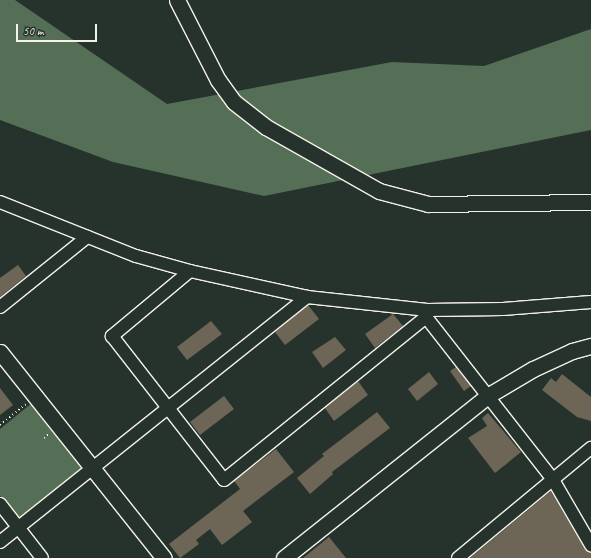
<!DOCTYPE html>
<html>
<head>
<meta charset="utf-8">
<style>
	body { margin:0 }
	#map { position:relative; width:591px; height:558px; overflow:hidden; background:#26332d; font-family:Caveat,sans-serif }
	div>[style] { position:absolute }
	[style*='--x'] { left:calc(var(--x)*1px); top:calc(var(--y)*1px); width:calc(var(--w)*1px); rotate:calc(var(--a)*1deg) }
	.green>* { inset:0; background:#546f55 }
	.building>* { inset:0; background:#6d6556 }
	.path>* { height:2px; margin-top:-1px; transform-origin:0; background:repeating-linear-gradient(90deg,#f4f1e8 0 1px,transparent 0 4px) }
	.roads { filter:drop-shadow(1px 0 #f4f1e8) drop-shadow(-1px 0 #f4f1e8) drop-shadow(0 1px #f4f1e8) drop-shadow(0 -1px #f4f1e8) }
	.minor>* { height:12px; margin:-6px; padding:0 6px; transform-origin:6px; border-radius:6px; background:#26332d }
	.tertiary>* { height:15px; margin:-7.5px; padding:0 7.5px; transform-origin:7.5px; border-radius:7.5px; background:#26332d }
	span { translate:-50% -50%; white-space:nowrap; text-align:center; line-height:1.15; -webkit-text-stroke:3.5px #26332d; paint-order:stroke }
	.scale { position:absolute; left:16px; top:24px; width:81px; height:18px; box-sizing:border-box; border:2px solid #f4f1e8; border-top:0; padding-left:5px; font-size:12px; line-height:14px; white-space:nowrap; color:#f4f1e8; -webkit-text-stroke:3px #26332d; paint-order:stroke }
</style>
</head>
<body>
<div id="map">
	<div class="green">
		<i style="clip-path:polygon(0 0,15px 0,167px 104px,392px 62px,484px 66px,591px 29px,591px 130px,264px 196px,113px 162px,0 120px)"></i>
		<i style="clip-path:polygon(32px 403px,84px 467px,20px 519px,0 496px,0 429px)"></i>
	</div>
	<div class="building">
		<i style="clip-path:polygon(18px 265px,26px 276px,0 297px,0 278px)"></i>
		<i style="clip-path:polygon(308px 305px,319px 319px,285px 345px,275px 332px)"></i>
		<i style="clip-path:polygon(393px 314px,403px 326px,375px 348px,365px 334px)"></i>
		<i style="clip-path:polygon(211px 321px,222px 334px,187px 360px,177px 347px)"></i>
		<i style="clip-path:polygon(335px 337px,346px 350px,323px 368px,312px 352px)"></i>
		<i style="clip-path:polygon(456px 367px,471px 386px,464px 391px,450px 371px)"></i>
		<i style="clip-path:polygon(429px 372px,438px 384px,417px 401px,408px 389px)"></i>
		<i style="clip-path:polygon(562px 374px,591px 397px,591px 421px,577px 417px,542px 390px,551px 378px,556px 382px)"></i>
		<i style="clip-path:polygon(358px 381px,368px 395px,334px 421px,325px 408px)"></i>
		<i style="clip-path:polygon(0 388px,13px 405px,0 415px)"></i>
		<i style="clip-path:polygon(224px 396px,234px 409px,200px 435px,190px 422px)"></i>
		<i style="clip-path:polygon(377px 412px,390px 428px,332px 472px,333px 474px,310px 494px,297px 478px,324px 456px,322px 454px)"></i>
		<i style="clip-path:polygon(488px 413px,521px 452px,495px 473px,468px 438px,487px 426px,482px 418px)"></i>
		<i style="clip-path:polygon(276px 449px,294px 472px,243px 511px,252px 522px,222px 545px,210px 529px,196px 540px,199px 544px,180px 558px,169px 544px,240px 489px,234px 481px)"></i>
		<i style="clip-path:polygon(551px 491px,585px 549px,591px 552px,591px 558px,470px 558px)"></i>
		<i style="clip-path:polygon(329px 537px,346px 558px,303px 558px)"></i>
	</div>
	<div class="path">
		<i style="--x:0;--y:425;--w:33;--a:-39"></i>
		<i style="--x:44;--y:438;--w:6;--a:-39"></i>
	</div>
	<div class="roads">
		<div class="minor">
			<i style="--x:0;--y:202;--w:146;--a:21.7"></i>
			<i style="--x:136;--y:256;--w:56;--a:15.5"></i>
			<i style="--x:190;--y:271;--w:120;--a:12.5"></i>
			<i style="--x:307;--y:297;--w:121;--a:6.2"></i>
			<i style="--x:427;--y:310;--w:76;--a:-0.8"></i>
			<i style="--x:503;--y:309;--w:88;--a:-4.5"></i>
			<i style="--x:190;--y:271;--w:102;--a:140.2"></i>
			<i style="--x:112;--y:336;--w:182;--a:52.1"></i>
			<i style="--x:224;--y:480;--w:260;--a:-38.9"></i>
			<i style="--x:426;--y:317;--w:7;--a:-82"></i>
			<i style="--x:0;--y:307;--w:112;--a:-38.8"></i>
			<i style="--x:426;--y:317;--w:204;--a:52"></i>
			<i style="--x:552;--y:478;--w:78;--a:59.8"></i>
			<i style="--x:0;--y:504;--w:68;--a:52.1"></i>
			<i style="--x:0;--y:542;--w:393;--a:-38.6"></i>
			<i style="--x:458;--y:558;--w:173;--a:-39.6"></i>
		</div>
		<div class="tertiary">
			<i style="--x:177;--y:0;--w:90;--a:62.9"></i>
			<i style="--x:218;--y:80;--w:27;--a:54"></i>
			<i style="--x:234;--y:102;--w:41;--a:38"></i>
			<i style="--x:266;--y:127;--w:130;--a:29.5"></i>
			<i style="--x:379;--y:191;--w:51;--a:14.9"></i>
			<i style="--x:428;--y:204;--w:163;--a:-0.7"></i>
			<i style="--x:0;--y:352;--w:263;--a:51.5"></i>
			<i style="--x:284;--y:558;--w:262;--a:-38.5"></i>
			<i style="--x:489;--y:395;--w:51;--a:-30.6"></i>
			<i style="--x:533;--y:369;--w:43;--a:-24.8"></i>
			<i style="--x:572;--y:351;--w:20;--a:-15"></i>
		</div>
	</div>
	<div class="scale">50 m</div>
</div>
</body>
</html>
